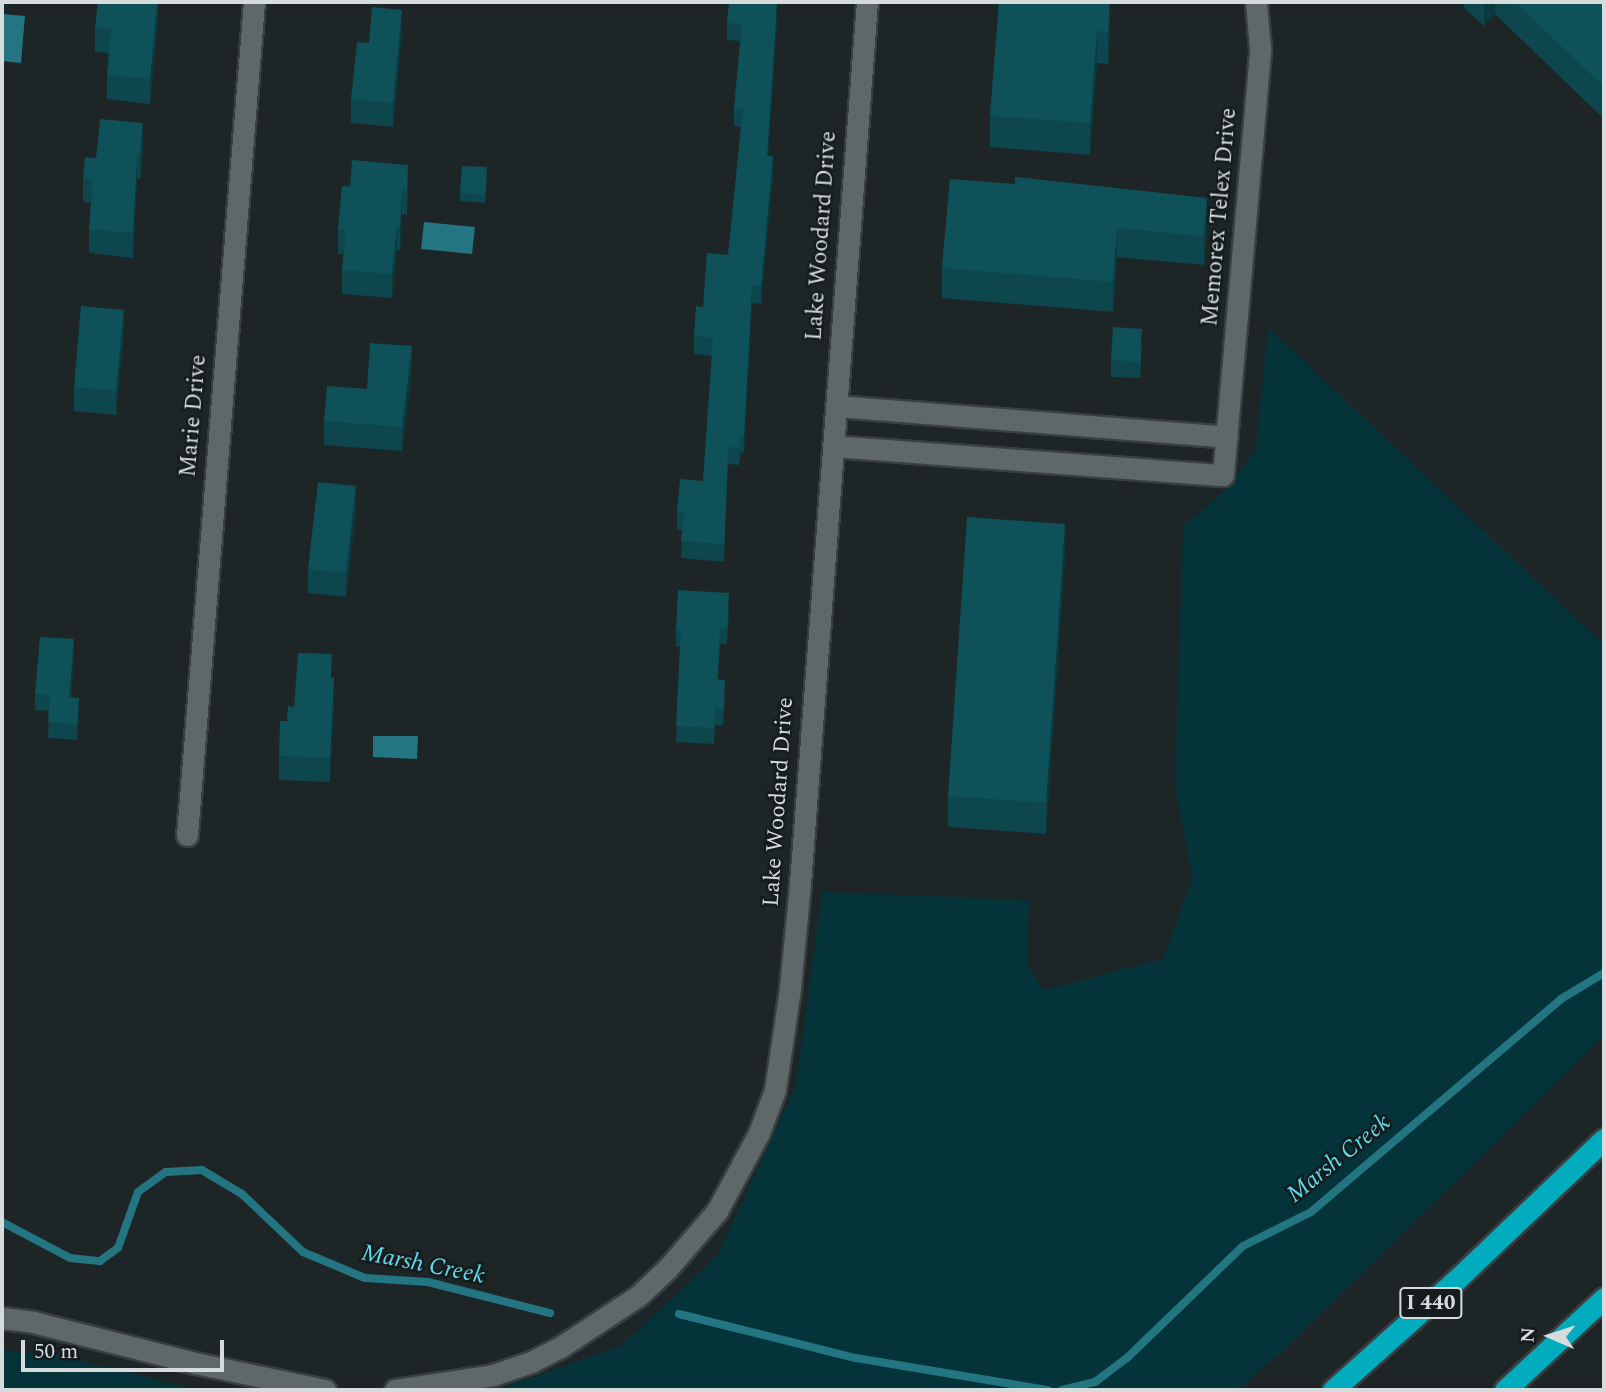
<!DOCTYPE html>
<html>
<head>
<meta charset="utf-8">
<style>
	body { margin:0 }
	#map { position:relative; width:1606px; height:1392px; overflow:hidden; background:#1d2527; font-family:Spectral,serif }
	div>[style] { position:absolute }
	[style*='--x'] { left:calc(var(--x)*1px); top:calc(var(--y)*1px); width:calc(var(--w)*1px); rotate:calc(var(--a)*1deg) }
	.green>* { inset:0; background:#04343a }
	.water>* { inset:0; background:#237681 }
	.stream>* { height:8px; margin:-4px; padding:0 4px; transform-origin:4px; border-radius:4px; background:#237681 }
	.roads { filter:drop-shadow(2px 0 #393f41) drop-shadow(-2px 0 #393f41) drop-shadow(0 2px #393f41) drop-shadow(0 -2px #393f41) }
	.minor>* { height:21px; margin:-10.5px; padding:0 10.5px; transform-origin:10.5px; border-radius:10.5px; background:#5e6869 }
	.highway>* { height:21px; margin:-10.5px; padding:0 10.5px; transform-origin:10.5px; border-radius:10.5px; background:#00acbd }
	.wall>* { inset:0; background:#0d464d }
	.shaded-wall>* { inset:0; background:#0a393e }
	.building>* { inset:0; background:#0f5159 }
	span { translate:-50% -50%; white-space:nowrap; text-align:center; line-height:1.15; -webkit-text-stroke:5px #141c1d; paint-order:stroke }
	.shield-label span { padding:2px 5px; background:#141c1d; border:2px solid; border-radius:5px; -webkit-text-stroke-width:0 }
	.shield-label { font-size:21px; color:#d6dcdc; font-weight:700 }
	.street-label { font-size:23px; color:#d6dcdc }
	.water-label { font-size:24px; color:#62daea; font-style:italic }
	.frame { position:absolute; inset:0; border:4px solid #d6dcdc; pointer-events:none }
	.north { position:absolute; left:1515px; top:1301px; width:70px; height:70px; -webkit-text-stroke:5px #141c1d; paint-order:stroke; rotate:273deg; font-size:19px; font-weight:700; line-height:28px; text-align:center; color:#d6dcdc }
	.north::after { content:''; display:block; margin:auto; width:24px; height:32px; background:#d6dcdc; clip-path:polygon(50% 0,100% 100%,50% 72%,0 100%) }
	.scale { position:absolute; left:21px; top:1340px; width:203px; height:32px; box-sizing:border-box; border:4px solid #d6dcdc; border-top:0; padding-left:9px; font-size:21px; line-height:24px; white-space:nowrap; color:#d6dcdc; -webkit-text-stroke:5px #141c1d; paint-order:stroke }
</style>
</head>
<body>
<div id="map">
	<div class="green">
		<i style="clip-path:polygon(1268px 327px,1600px 641px,1604px 638px,1604px 1036px,1283px 1351px,1237px 1390px,496px 1390px,621px 1346px,717px 1256px,796px 1086px,822px 892px,1029px 900px,1027px 963px,1044px 990px,1163px 959px,1192px 878px,1175px 785px,1183px 527px,1228px 487px,1256px 448px)"></i>
		<i style="clip-path:polygon(2px 1350px,66px 1357px,197px 1390px,2px 1390px)"></i>
	</div>
	<div class="water">
		<i style="clip-path:polygon(2px 14px,25px 16px,21px 63px,2px 61px)"></i>
		<i style="clip-path:polygon(424px 222px,475px 227px,472px 254px,421px 249px)"></i>
		<i style="clip-path:polygon(373px 736px,418px 736px,417px 759px,373px 757px)"></i>
	</div>
	<div class="stream">
		<i style="--x:2;--y:1222;--w:77;--a:27.9"></i>
		<i style="--x:70;--y:1258;--w:30;--a:6"></i>
		<i style="--x:100;--y:1261;--w:22;--a:-36"></i>
		<i style="--x:118;--y:1248;--w:59;--a:-70.3"></i>
		<i style="--x:138;--y:1192;--w:34;--a:-36"></i>
		<i style="--x:166;--y:1172;--w:36;--a:-3"></i>
		<i style="--x:202;--y:1170;--w:47;--a:31"></i>
		<i style="--x:242;--y:1194;--w:84;--a:43.6"></i>
		<i style="--x:303;--y:1252;--w:67;--a:22.8"></i>
		<i style="--x:365;--y:1278;--w:63;--a:3.6"></i>
		<i style="--x:428;--y:1282;--w:126;--a:14.3"></i>
		<i style="--x:679;--y:1314;--w:182;--a:14"></i>
		<i style="--x:856;--y:1358;--w:195;--a:9.5"></i>
		<i style="--x:1062;--y:1390;--w:34;--a:-14"></i>
		<i style="--x:1095;--y:1382;--w:40;--a:-37"></i>
		<i style="--x:1127;--y:1358;--w:161;--a:-44"></i>
		<i style="--x:1243;--y:1246;--w:76;--a:-26.6"></i>
		<i style="--x:1311;--y:1212;--w:328;--a:-40.4"></i>
		<i style="--x:1561;--y:999;--w:50;--a:-31.2"></i>
	</div>
	<div class="roads">
		<div class="minor">
			<i style="--x:836;--y:406;--w:392;--a:4.5"></i>
			<i style="--x:833;--y:446;--w:391;--a:4.3"></i>
			<i style="--x:1223;--y:475;--w:429;--a:-85"></i>
			<i style="--x:1260;--y:48;--w:46;--a:-95"></i>
			<i style="--x:187;--y:835;--w:836;--a:-85.4"></i>
			<i style="--x:2;--y:1318;--w:31;--a:7"></i>
			<i style="--x:33;--y:1322;--w:167;--a:14.2"></i>
			<i style="--x:195;--y:1363;--w:133;--a:11.7"></i>
			<i style="--x:395;--y:1390;--w:99;--a:-8.7"></i>
			<i style="--x:493;--y:1375;--w:40;--a:-18.9"></i>
			<i style="--x:531;--y:1362;--w:31;--a:-27"></i>
			<i style="--x:559;--y:1348;--w:95;--a:-33.4"></i>
			<i style="--x:638;--y:1296;--w:40;--a:-43"></i>
			<i style="--x:667;--y:1269;--w:77;--a:-49.2"></i>
			<i style="--x:717;--y:1211;--w:89;--a:-61.7"></i>
			<i style="--x:759;--y:1133;--w:46;--a:-69.6"></i>
			<i style="--x:775;--y:1090;--w:103;--a:-81.6"></i>
			<i style="--x:790;--y:988;--w:104;--a:-84.5"></i>
			<i style="--x:800;--y:884;--w:885;--a:-85.66"></i>
		</div>
		<div class="highway">
			<i style="--x:1333;--y:1390;--w:164;--a:-41.8"></i>
			<i style="--x:1455;--y:1281;--w:206;--a:-43.6"></i>
			<i style="--x:1505;--y:1390;--w:135;--a:-42.9"></i>
		</div>
	</div>
	<div class="wall">
		<i style="clip-path:polygon(158px 2px,158px 16px,150px 104px,107px 99px,107px 75px,109px 53px,95px 52px,95px 28px)"></i>
		<i style="clip-path:polygon(999px 2px,1110px 33px,1108px 64px,1097px 63px,1090px 155px,990px 147px,990px 116px)"></i>
		<i style="clip-path:polygon(1464px 2px,1604px 2px,1604px 119px,1495px 14px,1484px 26px,1464px 8px)"></i>
		<i style="clip-path:polygon(777px 20px,768px 156px,773px 174px,761px 304px,752px 303px,744px 453px,741px 452px,739px 465px,728px 464px,724px 562px,681px 558px,682px 530px,677px 530px,677px 512px,703px 481px,712px 356px,694px 354px,694px 336px,703px 307px,728px 255px,741px 127px,734px 126px,734px 109px,740px 41px,727px 40px,727px 23px)"></i>
		<i style="clip-path:polygon(402px 34px,393px 127px,351px 123px,351px 99px,369px 43px)"></i>
		<i style="clip-path:polygon(143px 148px,140px 179px,137px 179px,133px 258px,89px 253px,89px 229px,91px 203px,83px 202px,83px 178px,96px 158px)"></i>
		<i style="clip-path:polygon(487px 175px,485px 203px,460px 201px,460px 193px)"></i>
		<i style="clip-path:polygon(950px 179px,1207px 227px,1204px 265px,1117px 257px,1113px 312px,942px 298px,942px 268px)"></i>
		<i style="clip-path:polygon(342px 186px,408px 189px,407px 215px,402px 214px,400px 251px,397px 250px,392px 298px,342px 294px,342px 270px,344px 254px,338px 254px,338px 229px)"></i>
		<i style="clip-path:polygon(124px 334px,116px 415px,74px 411px,74px 387px)"></i>
		<i style="clip-path:polygon(1142px 345px,1140px 378px,1111px 377px,1111px 360px)"></i>
		<i style="clip-path:polygon(412px 370px,402px 451px,324px 445px,324px 421px,367px 389px)"></i>
		<i style="clip-path:polygon(356px 511px,346px 597px,308px 593px,308px 569px)"></i>
		<i style="clip-path:polygon(1065px 555px,1046px 834px,948px 827px,948px 796px)"></i>
		<i style="clip-path:polygon(729px 609px,727px 644px,720px 644px,718px 679px,725px 696px,723px 725px,715px 725px,714px 744px,676px 742px,680px 647px,676px 646px,676px 630px)"></i>
		<i style="clip-path:polygon(74px 656px,71px 697px,79px 714px,77px 740px,48px 738px,49px 711px,35px 710px,35px 694px)"></i>
		<i style="clip-path:polygon(332px 678px,334px 702px,330px 782px,279px 780px,279px 756px,287px 721px,294px 707px)"></i>
	</div>
	<div class="shaded-wall">
		<i style="clip-path:polygon(157px 2px,158px 16px,150px 104px,150px 79px)"></i>
		<i style="clip-path:polygon(777px 2px,777px 20px,767px 174px,767px 156px)"></i>
		<i style="clip-path:polygon(1110px 2px,1110px 33px,1108px 64px,1108px 32px)"></i>
		<i style="clip-path:polygon(1484px 2px,1495px 2px,1495px 14px,1484px 26px)"></i>
		<i style="clip-path:polygon(402px 10px,402px 34px,393px 127px,393px 103px)"></i>
		<i style="clip-path:polygon(1097px 31px,1097px 63px,1090px 155px,1090px 123px)"></i>
		<i style="clip-path:polygon(143px 123px,143px 148px,140px 179px,140px 155px)"></i>
		<i style="clip-path:polygon(137px 155px,137px 179px,133px 258px,133px 233px)"></i>
		<i style="clip-path:polygon(773px 156px,773px 174px,761px 304px,761px 286px)"></i>
		<i style="clip-path:polygon(408px 165px,408px 189px,407px 215px,407px 191px)"></i>
		<i style="clip-path:polygon(402px 190px,402px 214px,400px 251px,400px 226px)"></i>
		<i style="clip-path:polygon(1207px 198px,1207px 227px,1204px 265px,1204px 236px)"></i>
		<i style="clip-path:polygon(397px 226px,397px 250px,392px 298px,392px 274px)"></i>
		<i style="clip-path:polygon(1117px 228px,1117px 257px,1113px 312px,1113px 282px)"></i>
		<i style="clip-path:polygon(752px 286px,752px 303px,744px 453px,744px 435px)"></i>
		<i style="clip-path:polygon(124px 310px,124px 334px,116px 415px,116px 391px)"></i>
		<i style="clip-path:polygon(412px 346px,412px 370px,402px 451px,402px 427px)"></i>
		<i style="clip-path:polygon(356px 486px,356px 511px,346px 597px,346px 573px)"></i>
		<i style="clip-path:polygon(1065px 524px,1065px 555px,1046px 834px,1046px 803px)"></i>
		<i style="clip-path:polygon(74px 639px,74px 656px,69px 713px,69px 697px)"></i>
		<i style="clip-path:polygon(334px 677px,334px 702px,330px 782px,330px 758px)"></i>
		<i style="clip-path:polygon(79px 698px,79px 714px,77px 740px,77px 724px)"></i>
	</div>
	<div class="building">
		<i style="clip-path:polygon(98px 2px,157px 2px,150px 79px,107px 75px,111px 29px,95px 28px)"></i>
		<i style="clip-path:polygon(729px 2px,777px 2px,767px 156px,773px 156px,761px 286px,752px 286px,744px 435px,741px 435px,739px 448px,728px 447px,724px 544px,681px 541px,684px 512px,677px 512px,680px 479px,703px 481px,713px 338px,694px 336px,696px 306px,703px 307px,707px 253px,728px 255px,743px 109px,734px 109px,742px 24px,727px 23px)"></i>
		<i style="clip-path:polygon(999px 2px,1110px 2px,1108px 32px,1097px 31px,1090px 123px,990px 116px)"></i>
		<i style="clip-path:polygon(1515px 2px,1604px 2px,1604px 87px)"></i>
		<i style="clip-path:polygon(372px 7px,402px 10px,393px 103px,351px 99px,357px 42px,369px 43px)"></i>
		<i style="clip-path:polygon(100px 119px,143px 123px,140px 155px,137px 155px,133px 233px,89px 229px,93px 179px,83px 178px,85px 157px,96px 158px)"></i>
		<i style="clip-path:polygon(352px 160px,408px 165px,407px 191px,402px 190px,400px 226px,397px 226px,392px 274px,342px 270px,346px 230px,338px 229px,342px 186px,350px 187px)"></i>
		<i style="clip-path:polygon(462px 166px,487px 167px,485px 195px,460px 193px)"></i>
		<i style="clip-path:polygon(1015px 177px,1207px 198px,1204px 236px,1117px 228px,1113px 282px,942px 268px,950px 179px,1015px 184px)"></i>
		<i style="clip-path:polygon(81px 306px,124px 310px,116px 391px,74px 387px)"></i>
		<i style="clip-path:polygon(1113px 327px,1142px 329px,1140px 362px,1111px 360px)"></i>
		<i style="clip-path:polygon(370px 343px,412px 346px,402px 427px,324px 421px,327px 386px,367px 389px)"></i>
		<i style="clip-path:polygon(318px 482px,356px 486px,346px 573px,308px 569px)"></i>
		<i style="clip-path:polygon(967px 517px,1065px 524px,1046px 803px,948px 796px)"></i>
		<i style="clip-path:polygon(678px 590px,729px 593px,727px 628px,720px 628px,717px 679px,725px 680px,723px 709px,715px 708px,714px 728px,676px 726px,681px 630px,676px 630px)"></i>
		<i style="clip-path:polygon(40px 637px,74px 639px,69px 697px,52px 695px,79px 698px,77px 724px,48px 722px,50px 695px,35px 694px)"></i>
		<i style="clip-path:polygon(298px 653px,332px 654px,331px 678px,334px 677px,330px 758px,279px 756px,280px 721px,287px 721px,288px 706px,294px 707px)"></i>
	</div>
	<div class="shield-label">
		<span style="left:1431px;top:1303px">I 440</span>
	</div>
	<div class="street-label">
		<span style="left:1220px;top:217px;rotate:-85deg">Memorex Telex Drive</span>
		<span style="left:822px;top:236px;rotate:-86deg">Lake Woodard Drive</span>
		<span style="left:194px;top:416px;rotate:-85deg">Marie Drive</span>
		<span style="left:779px;top:802px;rotate:-86deg">Lake Woodard Drive</span>
	</div>
	<div class="water-label">
		<span style="left:1339px;top:1159px;rotate:-39deg">Marsh Creek</span>
		<span style="left:423px;top:1265px;rotate:11deg">Marsh Creek</span>
	</div>
	<div class="frame"></div>
	<div class="north">N</div>
	<div class="scale">50 m</div>
</div>
</body>
</html>
